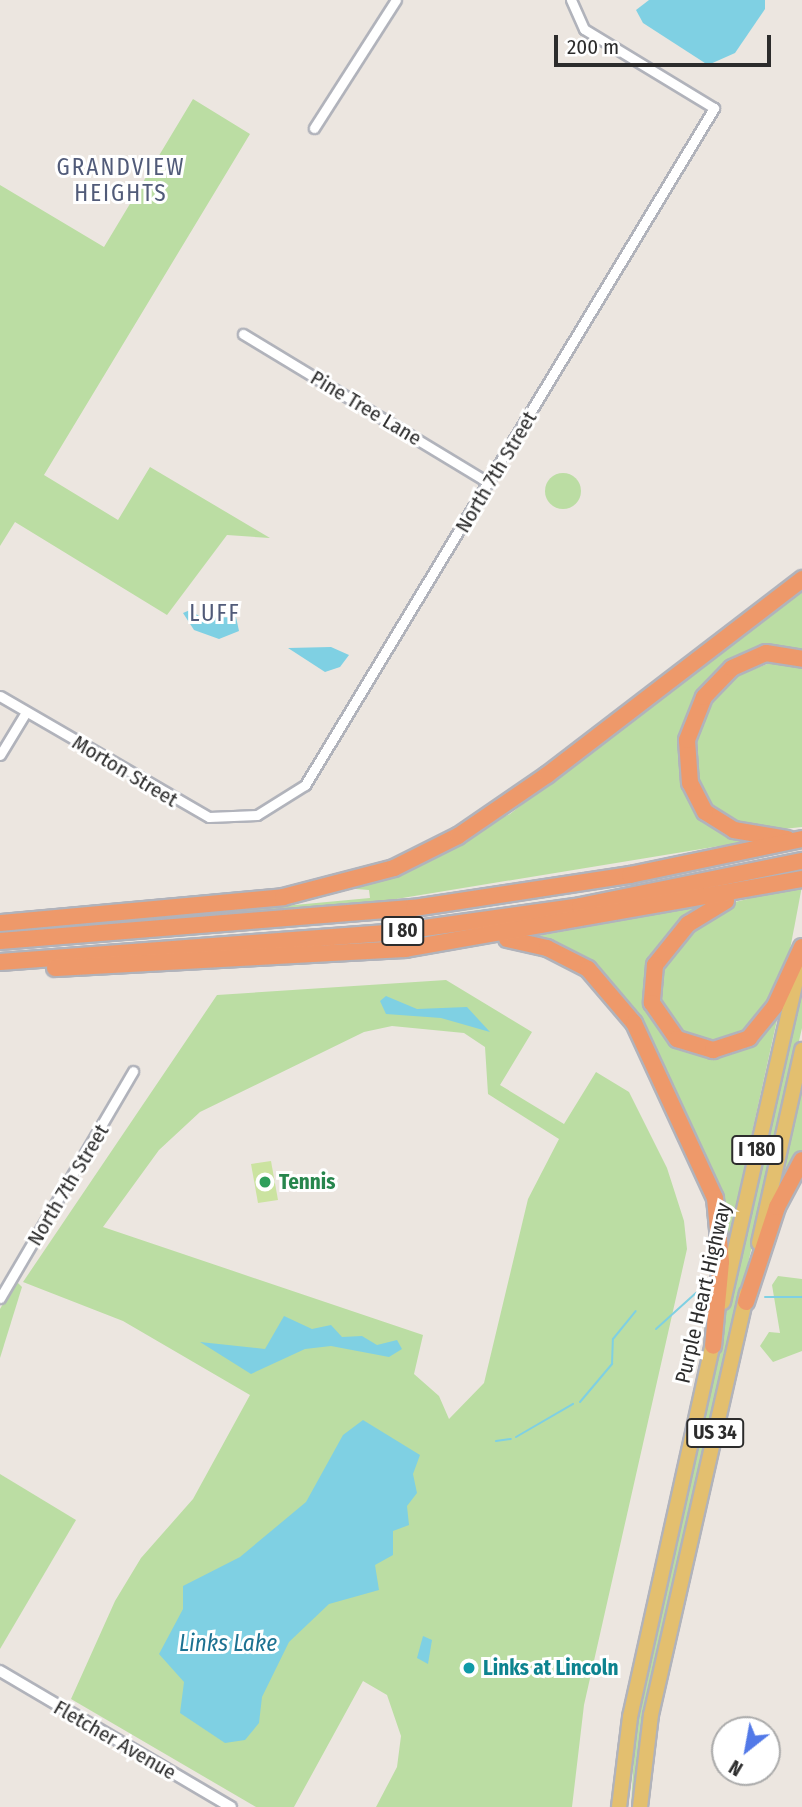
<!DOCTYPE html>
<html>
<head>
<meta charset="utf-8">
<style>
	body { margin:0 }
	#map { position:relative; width:802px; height:1807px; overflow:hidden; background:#ece6e0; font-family:"Fira Sans Condensed",sans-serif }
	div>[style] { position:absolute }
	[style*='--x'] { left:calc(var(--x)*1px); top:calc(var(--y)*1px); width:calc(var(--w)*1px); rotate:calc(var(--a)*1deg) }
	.green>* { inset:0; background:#bbdda3 }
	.round { border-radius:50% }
	.pitch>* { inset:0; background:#cbe3a0 }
	.water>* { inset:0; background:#7fd0e3 }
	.stream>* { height:2px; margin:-1px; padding:0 1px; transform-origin:1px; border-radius:1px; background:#7fd0e3 }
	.roads { filter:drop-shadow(2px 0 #b1b3bb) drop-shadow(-2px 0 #b1b3bb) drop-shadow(0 2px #b1b3bb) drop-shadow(0 -2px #b1b3bb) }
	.minor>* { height:9px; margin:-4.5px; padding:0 4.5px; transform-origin:4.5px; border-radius:4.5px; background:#fff }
	.tertiary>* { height:10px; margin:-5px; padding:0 5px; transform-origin:5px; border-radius:5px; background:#fff }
	.primary>* { height:14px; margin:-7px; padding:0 7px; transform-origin:7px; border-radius:7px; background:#e3bf6f }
	.motorway>* { height:16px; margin:-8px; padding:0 8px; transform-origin:8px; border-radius:8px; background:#ee996a }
	.dots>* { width:19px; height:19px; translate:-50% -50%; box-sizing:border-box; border:4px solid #fff; border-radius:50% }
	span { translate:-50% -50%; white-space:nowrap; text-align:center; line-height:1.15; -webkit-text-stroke:6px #fff; paint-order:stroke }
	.shield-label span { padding:2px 5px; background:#fff; border:2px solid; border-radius:5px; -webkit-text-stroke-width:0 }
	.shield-label { font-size:19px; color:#2c2c2c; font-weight:700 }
	.street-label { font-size:21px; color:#2c2c2c }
	.leisure-label { font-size:21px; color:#27864d; font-weight:700 }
	.left { translate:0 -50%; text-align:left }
	.culture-label { font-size:21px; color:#0d838f; font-weight:700 }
	.neighbourhood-label { font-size:23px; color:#515b79; letter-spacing:2px }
	.water-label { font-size:23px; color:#1c7191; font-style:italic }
	.north { position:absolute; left:711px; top:1716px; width:70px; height:70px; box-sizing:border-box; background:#fff; border:2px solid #ababab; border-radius:50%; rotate:211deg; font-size:19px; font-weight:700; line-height:28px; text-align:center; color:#2c2c2c }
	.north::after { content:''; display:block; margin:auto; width:24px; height:32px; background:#5279e8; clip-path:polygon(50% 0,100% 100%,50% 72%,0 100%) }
	.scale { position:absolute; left:554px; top:35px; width:217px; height:32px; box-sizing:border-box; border:4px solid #2c2c2c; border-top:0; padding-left:9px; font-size:21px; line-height:24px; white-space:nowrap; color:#2c2c2c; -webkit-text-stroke:5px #fff; paint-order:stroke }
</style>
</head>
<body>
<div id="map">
	<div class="green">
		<i style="clip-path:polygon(193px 99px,250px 134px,44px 475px,118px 520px,150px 467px,270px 538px,227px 535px,167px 615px,15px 522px,0 546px,0 185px,104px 247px)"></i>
		<i class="round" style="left:545px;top:473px;width:36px;height:36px"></i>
		<i style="clip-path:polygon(802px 584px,802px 656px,723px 669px,680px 751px,694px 808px,750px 841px,372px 903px,0 932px,370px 898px,369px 890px,343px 888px,510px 814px)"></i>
		<i style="clip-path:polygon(778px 660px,802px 667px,802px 827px,764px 831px,717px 818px,692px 774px,691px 754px,703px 709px,728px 679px)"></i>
		<i style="clip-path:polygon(802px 886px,786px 971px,767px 1013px,732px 1043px,686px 1040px,659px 1009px,660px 964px,677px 940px,735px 902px)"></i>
		<i style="clip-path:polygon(704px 906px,672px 932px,648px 1008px,653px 1019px,676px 1044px,755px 1039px,777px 1020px,725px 1255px,722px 1220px,613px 990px,526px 938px)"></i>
		<i style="clip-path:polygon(802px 976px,802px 1028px,645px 1713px,631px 1807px,637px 1699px)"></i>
		<i style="clip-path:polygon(evenodd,446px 980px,532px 1032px,500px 1085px,564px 1124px,596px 1072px,629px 1092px,667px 1168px,684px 1221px,687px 1249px,584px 1705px,572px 1807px,376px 1807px,397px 1767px,401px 1736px,387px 1695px,363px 1681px,294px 1807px,256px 1807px,71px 1699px,115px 1601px,141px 1558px,193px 1499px,250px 1395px,123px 1321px,23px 1282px,217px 995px,446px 980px,392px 1026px,464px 1033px,485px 1047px,488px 1094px,559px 1139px,528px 1199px,484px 1383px,449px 1419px,439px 1396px,414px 1374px,423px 1335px,103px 1227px,159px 1150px,200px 1112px,364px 1032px,392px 1026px)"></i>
		<i style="clip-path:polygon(802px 1083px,802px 1156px,778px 1192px,787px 1148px)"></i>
		<i style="clip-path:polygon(778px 1276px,802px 1279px,802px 1351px,773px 1362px,760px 1346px,769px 1332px,780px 1333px,772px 1285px)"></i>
		<i style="clip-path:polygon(16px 1281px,22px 1287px,0 1358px,0 1309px)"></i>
		<i style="clip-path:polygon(0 1474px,76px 1520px,0 1649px)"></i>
	</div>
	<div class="pitch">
		<i style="clip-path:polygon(271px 1161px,278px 1200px,258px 1203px,251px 1164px)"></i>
	</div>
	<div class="water">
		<i style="clip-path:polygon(649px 0,765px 0,765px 9px,735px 53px,708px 65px,643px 23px,636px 10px)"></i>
		<i style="clip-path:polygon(190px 610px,202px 618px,236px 617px,239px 631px,219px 639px,194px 630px,183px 613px)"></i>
		<i style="clip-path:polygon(331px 647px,349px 655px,340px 667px,325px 672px,288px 648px)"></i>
		<i style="clip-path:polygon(386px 996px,417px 1009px,467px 1007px,490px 1032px,441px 1018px,386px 1014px,380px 1001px)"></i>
		<i style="clip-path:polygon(284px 1316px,312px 1329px,331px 1325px,342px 1337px,362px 1336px,377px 1345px,397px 1340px,402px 1349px,389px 1357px,331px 1346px,305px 1349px,251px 1374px,200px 1342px,265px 1349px)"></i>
		<i style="clip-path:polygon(363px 1420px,420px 1455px,413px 1474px,417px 1493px,407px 1506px,409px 1525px,393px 1531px,393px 1555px,375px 1565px,379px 1590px,329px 1604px,289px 1642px,262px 1697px,259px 1723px,245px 1740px,225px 1743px,180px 1713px,184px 1682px,159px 1654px,183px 1609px,183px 1586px,240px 1557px,306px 1502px,343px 1435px)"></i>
		<i style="clip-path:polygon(423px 1636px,432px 1640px,428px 1664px,417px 1658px)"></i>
	</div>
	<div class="stream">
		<i style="--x:765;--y:1297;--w:37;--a:0"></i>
		<i style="--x:656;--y:1329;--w:54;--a:-42"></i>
		<i style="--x:580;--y:1402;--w:50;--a:-49.9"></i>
		<i style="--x:612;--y:1364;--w:25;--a:-88"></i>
		<i style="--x:613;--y:1339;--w:36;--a:-51"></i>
		<i style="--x:516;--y:1437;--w:66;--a:-30.1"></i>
		<i style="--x:496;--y:1441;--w:15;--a:-8"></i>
	</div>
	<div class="roads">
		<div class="minor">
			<i style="--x:314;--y:128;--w:152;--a:-57.4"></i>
			<i style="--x:243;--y:334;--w:288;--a:31.2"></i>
			<i style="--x:0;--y:696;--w:241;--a:30.1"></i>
			<i style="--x:209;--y:817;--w:48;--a:-2.4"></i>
			<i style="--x:257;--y:815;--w:57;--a:-32"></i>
			<i style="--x:305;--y:785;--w:791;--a:-58.86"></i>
			<i style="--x:714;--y:108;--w:152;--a:-148.7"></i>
			<i style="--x:584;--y:29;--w:32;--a:-114"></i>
			<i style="--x:0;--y:755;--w:50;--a:-58.8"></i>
			<i style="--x:0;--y:1298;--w:263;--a:-59.6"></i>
		</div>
		<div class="tertiary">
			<i style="--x:0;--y:1671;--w:268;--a:30.5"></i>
		</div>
		<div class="primary">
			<i style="--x:759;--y:1243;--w:198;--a:-77.4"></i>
			<i style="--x:723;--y:1302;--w:351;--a:-77.2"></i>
			<i style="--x:619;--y:1807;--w:91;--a:-83"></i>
			<i style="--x:630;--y:1717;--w:391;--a:-77.5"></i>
			<i style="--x:640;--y:1807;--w:93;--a:-83.2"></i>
			<i style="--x:651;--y:1715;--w:432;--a:-77.2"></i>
		</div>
		<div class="motorway">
			<i style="--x:787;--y:839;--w:54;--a:-170.4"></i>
			<i style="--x:734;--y:830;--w:34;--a:-148"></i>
			<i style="--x:705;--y:812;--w:33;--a:-117"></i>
			<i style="--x:690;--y:783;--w:43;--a:-94"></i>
			<i style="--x:687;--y:740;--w:46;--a:-68.4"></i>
			<i style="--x:704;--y:697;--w:40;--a:-46"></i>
			<i style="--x:732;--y:668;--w:37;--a:-24"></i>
			<i style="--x:766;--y:653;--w:36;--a:9"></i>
			<i style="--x:726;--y:901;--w:44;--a:148.8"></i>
			<i style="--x:688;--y:924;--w:53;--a:128.8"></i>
			<i style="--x:655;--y:965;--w:38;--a:95"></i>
			<i style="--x:652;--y:1003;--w:44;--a:55.2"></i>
			<i style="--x:677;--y:1039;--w:38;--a:17"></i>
			<i style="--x:713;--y:1050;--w:38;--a:-18"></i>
			<i style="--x:749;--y:1038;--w:41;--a:-50.9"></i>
			<i style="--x:775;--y:1006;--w:65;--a:-65.4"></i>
			<i style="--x:0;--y:923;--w:284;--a:-5.2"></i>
			<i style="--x:283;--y:897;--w:115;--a:-14.6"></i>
			<i style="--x:394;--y:868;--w:72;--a:-26.6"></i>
			<i style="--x:458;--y:836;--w:108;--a:-34.4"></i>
			<i style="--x:547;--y:775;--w:322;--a:-37.5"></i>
			<i style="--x:507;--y:939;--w:41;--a:12.7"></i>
			<i style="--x:547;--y:948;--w:46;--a:27.1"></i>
			<i style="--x:588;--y:969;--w:71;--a:49.6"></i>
			<i style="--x:634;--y:1023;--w:193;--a:65.2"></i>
			<i style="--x:715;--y:1198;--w:64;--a:84.6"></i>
			<i style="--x:721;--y:1262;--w:84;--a:95.4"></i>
			<i style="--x:0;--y:941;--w:415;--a:-4.6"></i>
			<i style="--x:414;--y:908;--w:219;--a:-8.7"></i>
			<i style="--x:630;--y:875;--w:176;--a:-11.8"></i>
			<i style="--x:0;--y:962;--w:397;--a:-4.3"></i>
			<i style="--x:396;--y:932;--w:186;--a:-8"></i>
			<i style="--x:580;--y:906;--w:227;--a:-11.5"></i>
			<i style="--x:55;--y:968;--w:351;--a:-3.1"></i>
			<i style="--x:405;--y:949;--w:403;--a:-10"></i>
			<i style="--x:746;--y:1302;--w:100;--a:-71.9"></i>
			<i style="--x:777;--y:1207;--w:53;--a:-62"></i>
		</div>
	</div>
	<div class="dots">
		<i style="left:265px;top:1182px;background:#2e9e5b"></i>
		<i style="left:469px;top:1668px;background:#0f9aa8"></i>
	</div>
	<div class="shield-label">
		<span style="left:403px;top:931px">I 80</span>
		<span style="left:757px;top:1150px">I 180</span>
		<span style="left:715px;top:1433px">US 34</span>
	</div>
	<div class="street-label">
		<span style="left:366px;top:408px;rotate:31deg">Pine Tree Lane</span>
		<span style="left:496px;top:472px;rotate:-59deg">North 7th Street</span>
		<span style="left:125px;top:771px;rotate:31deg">Morton Street</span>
		<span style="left:68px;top:1185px;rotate:-59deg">North 7th Street</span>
		<span style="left:703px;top:1293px;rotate:-77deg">Purple Heart Highway</span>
		<span style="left:115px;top:1740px;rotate:30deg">Fletcher Avenue</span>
	</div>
	<div class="leisure-label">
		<span class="left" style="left:279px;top:1182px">Tennis</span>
	</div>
	<div class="culture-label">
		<span class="left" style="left:483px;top:1668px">Links at Lincoln</span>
	</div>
	<div class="neighbourhood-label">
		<span style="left:121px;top:180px">GRANDVIEW<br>HEIGHTS</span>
		<span style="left:215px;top:613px">LUFF</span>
	</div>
	<div class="water-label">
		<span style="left:228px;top:1643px">Links Lake</span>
	</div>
	<div class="north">N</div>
	<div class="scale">200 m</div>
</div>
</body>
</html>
